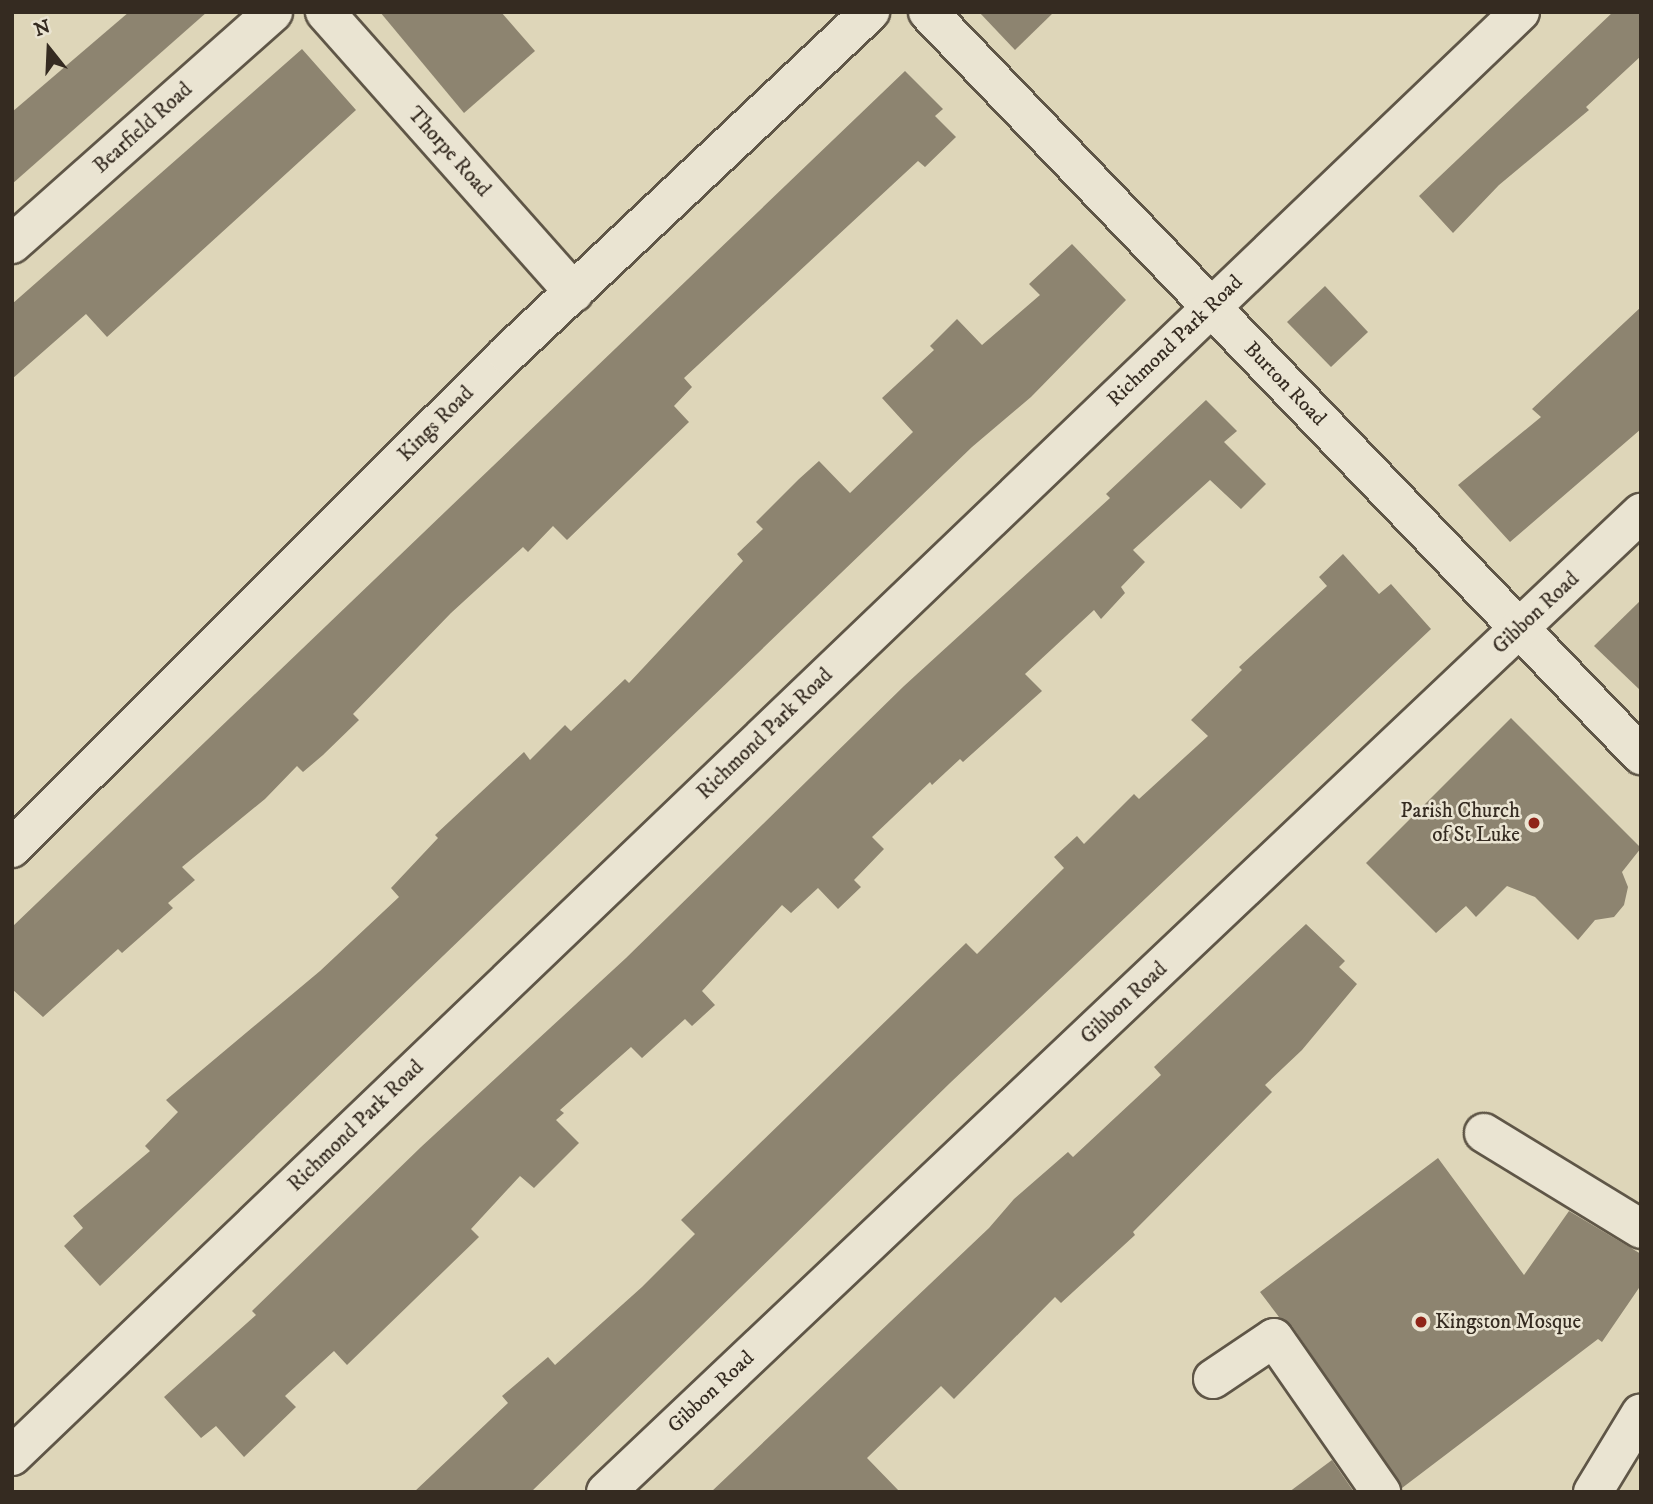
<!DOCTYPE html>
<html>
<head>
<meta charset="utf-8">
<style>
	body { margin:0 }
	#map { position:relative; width:1653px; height:1504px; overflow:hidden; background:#ded6b9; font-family:"IM FELL DW Pica",serif }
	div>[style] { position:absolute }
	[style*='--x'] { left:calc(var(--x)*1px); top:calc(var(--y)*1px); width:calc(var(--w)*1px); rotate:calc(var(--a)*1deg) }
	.building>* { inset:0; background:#8d8470 }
	.roads { filter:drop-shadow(2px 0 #5f5647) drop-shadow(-2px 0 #5f5647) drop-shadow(0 2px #5f5647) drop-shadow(0 -2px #5f5647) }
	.minor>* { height:38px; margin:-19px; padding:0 19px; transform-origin:19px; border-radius:19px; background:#eae4d2 }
	.dots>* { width:19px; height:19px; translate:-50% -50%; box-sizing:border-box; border:4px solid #eae4d2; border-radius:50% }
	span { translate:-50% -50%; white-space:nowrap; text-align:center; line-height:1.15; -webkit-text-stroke:5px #eae4d2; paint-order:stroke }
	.street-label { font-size:21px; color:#352b21 }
	.poi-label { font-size:21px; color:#352b21 }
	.right { translate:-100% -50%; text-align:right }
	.left { translate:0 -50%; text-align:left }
	.frame { position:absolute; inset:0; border:14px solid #352b21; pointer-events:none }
	.north { position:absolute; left:14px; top:14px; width:70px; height:70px; -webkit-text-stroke:5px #eae4d2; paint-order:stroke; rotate:342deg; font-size:19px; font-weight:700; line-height:28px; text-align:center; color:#352b21 }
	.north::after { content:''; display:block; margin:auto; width:24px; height:32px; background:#352b21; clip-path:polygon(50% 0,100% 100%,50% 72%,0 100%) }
</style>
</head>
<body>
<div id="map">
	<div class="building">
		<i style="clip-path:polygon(129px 12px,207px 12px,12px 184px,12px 112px)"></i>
		<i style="clip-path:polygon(380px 12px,501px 12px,535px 51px,464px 113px)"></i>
		<i style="clip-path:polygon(979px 12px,1054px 12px,1015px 50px)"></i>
		<i style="clip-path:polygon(1613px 12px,1641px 12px,1641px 56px,1586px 107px,1589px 110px,1499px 185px,1453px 233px,1419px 196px)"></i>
		<i style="clip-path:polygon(302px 49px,356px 110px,107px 337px,86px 314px,12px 379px,12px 304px)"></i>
		<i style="clip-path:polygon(905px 71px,943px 109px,935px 116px,956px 137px,925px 167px,918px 161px,684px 378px,692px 387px,674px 406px,689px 422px,567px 540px,553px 526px,528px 552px,523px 547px,451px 613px,353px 714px,359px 720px,323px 755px,303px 772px,297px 766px,265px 799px,182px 867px,195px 880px,168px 903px,173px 908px,122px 953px,118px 949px,43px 1017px,12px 989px,12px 927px)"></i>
		<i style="clip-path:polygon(1072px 244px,1126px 300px,1031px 397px,972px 447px,100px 1286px,64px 1246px,83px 1228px,73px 1216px,150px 1151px,145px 1146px,178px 1112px,166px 1100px,320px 971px,399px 897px,391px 888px,438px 838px,435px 835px,524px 752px,530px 760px,565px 725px,571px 731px,625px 679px,629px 683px,743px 561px,737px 554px,763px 529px,756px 522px,799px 479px,819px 461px,850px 493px,913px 432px,882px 398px,934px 350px,930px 346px,957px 319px,982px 345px,1040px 295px,1029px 284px)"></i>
		<i style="clip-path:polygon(1325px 286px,1368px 332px,1331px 367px,1287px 322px)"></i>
		<i style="clip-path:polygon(1641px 307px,1641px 429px,1510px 542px,1458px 485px,1541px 417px,1532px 409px)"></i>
		<i style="clip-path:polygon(1206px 400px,1237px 431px,1224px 442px,1266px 484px,1241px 509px,1210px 480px,1133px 550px,1145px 562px,1121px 587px,1125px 593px,1101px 619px,1094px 610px,1025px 674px,1042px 691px,963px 762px,960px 759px,932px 785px,930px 782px,872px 837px,884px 849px,854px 880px,861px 887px,838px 909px,818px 888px,791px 913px,782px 905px,702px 991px,715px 1005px,692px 1026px,685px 1019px,642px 1058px,631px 1047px,560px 1110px,564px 1113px,556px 1120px,579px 1143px,534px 1188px,520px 1176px,471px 1229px,479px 1237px,347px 1365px,334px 1351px,285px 1396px,296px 1407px,244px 1457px,216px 1426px,201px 1438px,164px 1397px,256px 1315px,252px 1311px,421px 1147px,626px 958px,904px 686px,1110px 498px,1106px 494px)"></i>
		<i style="clip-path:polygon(1343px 554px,1379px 594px,1391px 584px,1431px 629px,950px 1083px,531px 1492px,414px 1492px,508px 1403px,502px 1396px,548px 1357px,555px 1365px,642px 1287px,695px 1234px,681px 1220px,966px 943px,977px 954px,1064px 868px,1054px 857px,1077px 836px,1084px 844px,1134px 794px,1139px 799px,1208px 736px,1191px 720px,1242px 670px,1239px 667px,1327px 586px,1319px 577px)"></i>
		<i style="clip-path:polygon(1641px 600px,1641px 691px,1594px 646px)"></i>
		<i style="clip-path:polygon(1511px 718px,1641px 848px,1622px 872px,1628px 887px,1624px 905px,1614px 917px,1595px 920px,1578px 940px,1535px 897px,1507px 886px,1476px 917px,1466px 906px,1436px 933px,1366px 863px)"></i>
		<i style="clip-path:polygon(1306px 924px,1345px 961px,1339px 967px,1357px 984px,1302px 1050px,1265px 1085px,1272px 1092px,1133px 1232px,1135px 1235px,1061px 1303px,1055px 1297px,954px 1399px,941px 1386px,867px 1458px,900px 1492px,711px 1492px,989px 1228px,1014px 1199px,1068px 1152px,1073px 1157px,1161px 1075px,1154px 1067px)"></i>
		<i style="clip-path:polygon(1438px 1158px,1524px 1275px,1569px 1211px,1641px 1254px,1641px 1285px,1602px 1342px,1598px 1339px,1402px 1488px,1292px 1326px,1279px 1317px,1260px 1292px)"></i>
		<i style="clip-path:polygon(1332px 1460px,1354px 1492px,1289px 1492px)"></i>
	</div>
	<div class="roads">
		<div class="minor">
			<i style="--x:325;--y:12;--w:375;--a:48.4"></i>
			<i style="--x:928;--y:12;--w:1030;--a:46.18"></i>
			<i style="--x:12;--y:244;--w:349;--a:-41.6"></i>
			<i style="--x:12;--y:848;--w:699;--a:-44.94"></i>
			<i style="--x:507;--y:354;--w:499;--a:-43.3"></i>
			<i style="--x:1484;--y:1133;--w:184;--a:31.4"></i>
			<i style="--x:1213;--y:1379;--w:73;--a:-33.9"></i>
			<i style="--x:1274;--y:1338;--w:188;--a:55.2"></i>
			<i style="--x:12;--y:1456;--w:2088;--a:-43.76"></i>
			<i style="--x:606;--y:1492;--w:1425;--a:-43.41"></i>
			<i style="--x:1593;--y:1492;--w:92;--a:-58.7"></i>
		</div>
	</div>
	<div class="dots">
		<i style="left:1534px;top:823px;background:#8f2418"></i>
		<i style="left:1421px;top:1322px;background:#8f2418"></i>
	</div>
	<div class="street-label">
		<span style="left:143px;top:128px;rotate:-42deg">Bearfield Road</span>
		<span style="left:449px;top:152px;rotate:48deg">Thorpe Road</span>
		<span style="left:1175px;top:341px;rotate:-44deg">Richmond Park Road</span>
		<span style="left:1285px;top:384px;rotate:46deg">Burton Road</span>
		<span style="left:436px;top:424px;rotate:-45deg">Kings Road</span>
		<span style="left:1536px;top:613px;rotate:-43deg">Gibbon Road</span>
		<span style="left:765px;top:734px;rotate:-44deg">Richmond Park Road</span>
		<span style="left:1124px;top:1003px;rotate:-43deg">Gibbon Road</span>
		<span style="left:356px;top:1126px;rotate:-44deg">Richmond Park Road</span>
		<span style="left:711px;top:1392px;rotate:-43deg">Gibbon Road</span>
	</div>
	<div class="poi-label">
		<span class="right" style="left:1520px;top:823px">Parish Church<br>of St Luke</span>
		<span class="left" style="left:1435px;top:1322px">Kingston Mosque</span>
	</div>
	<div class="frame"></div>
	<div class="north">N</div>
</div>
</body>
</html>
